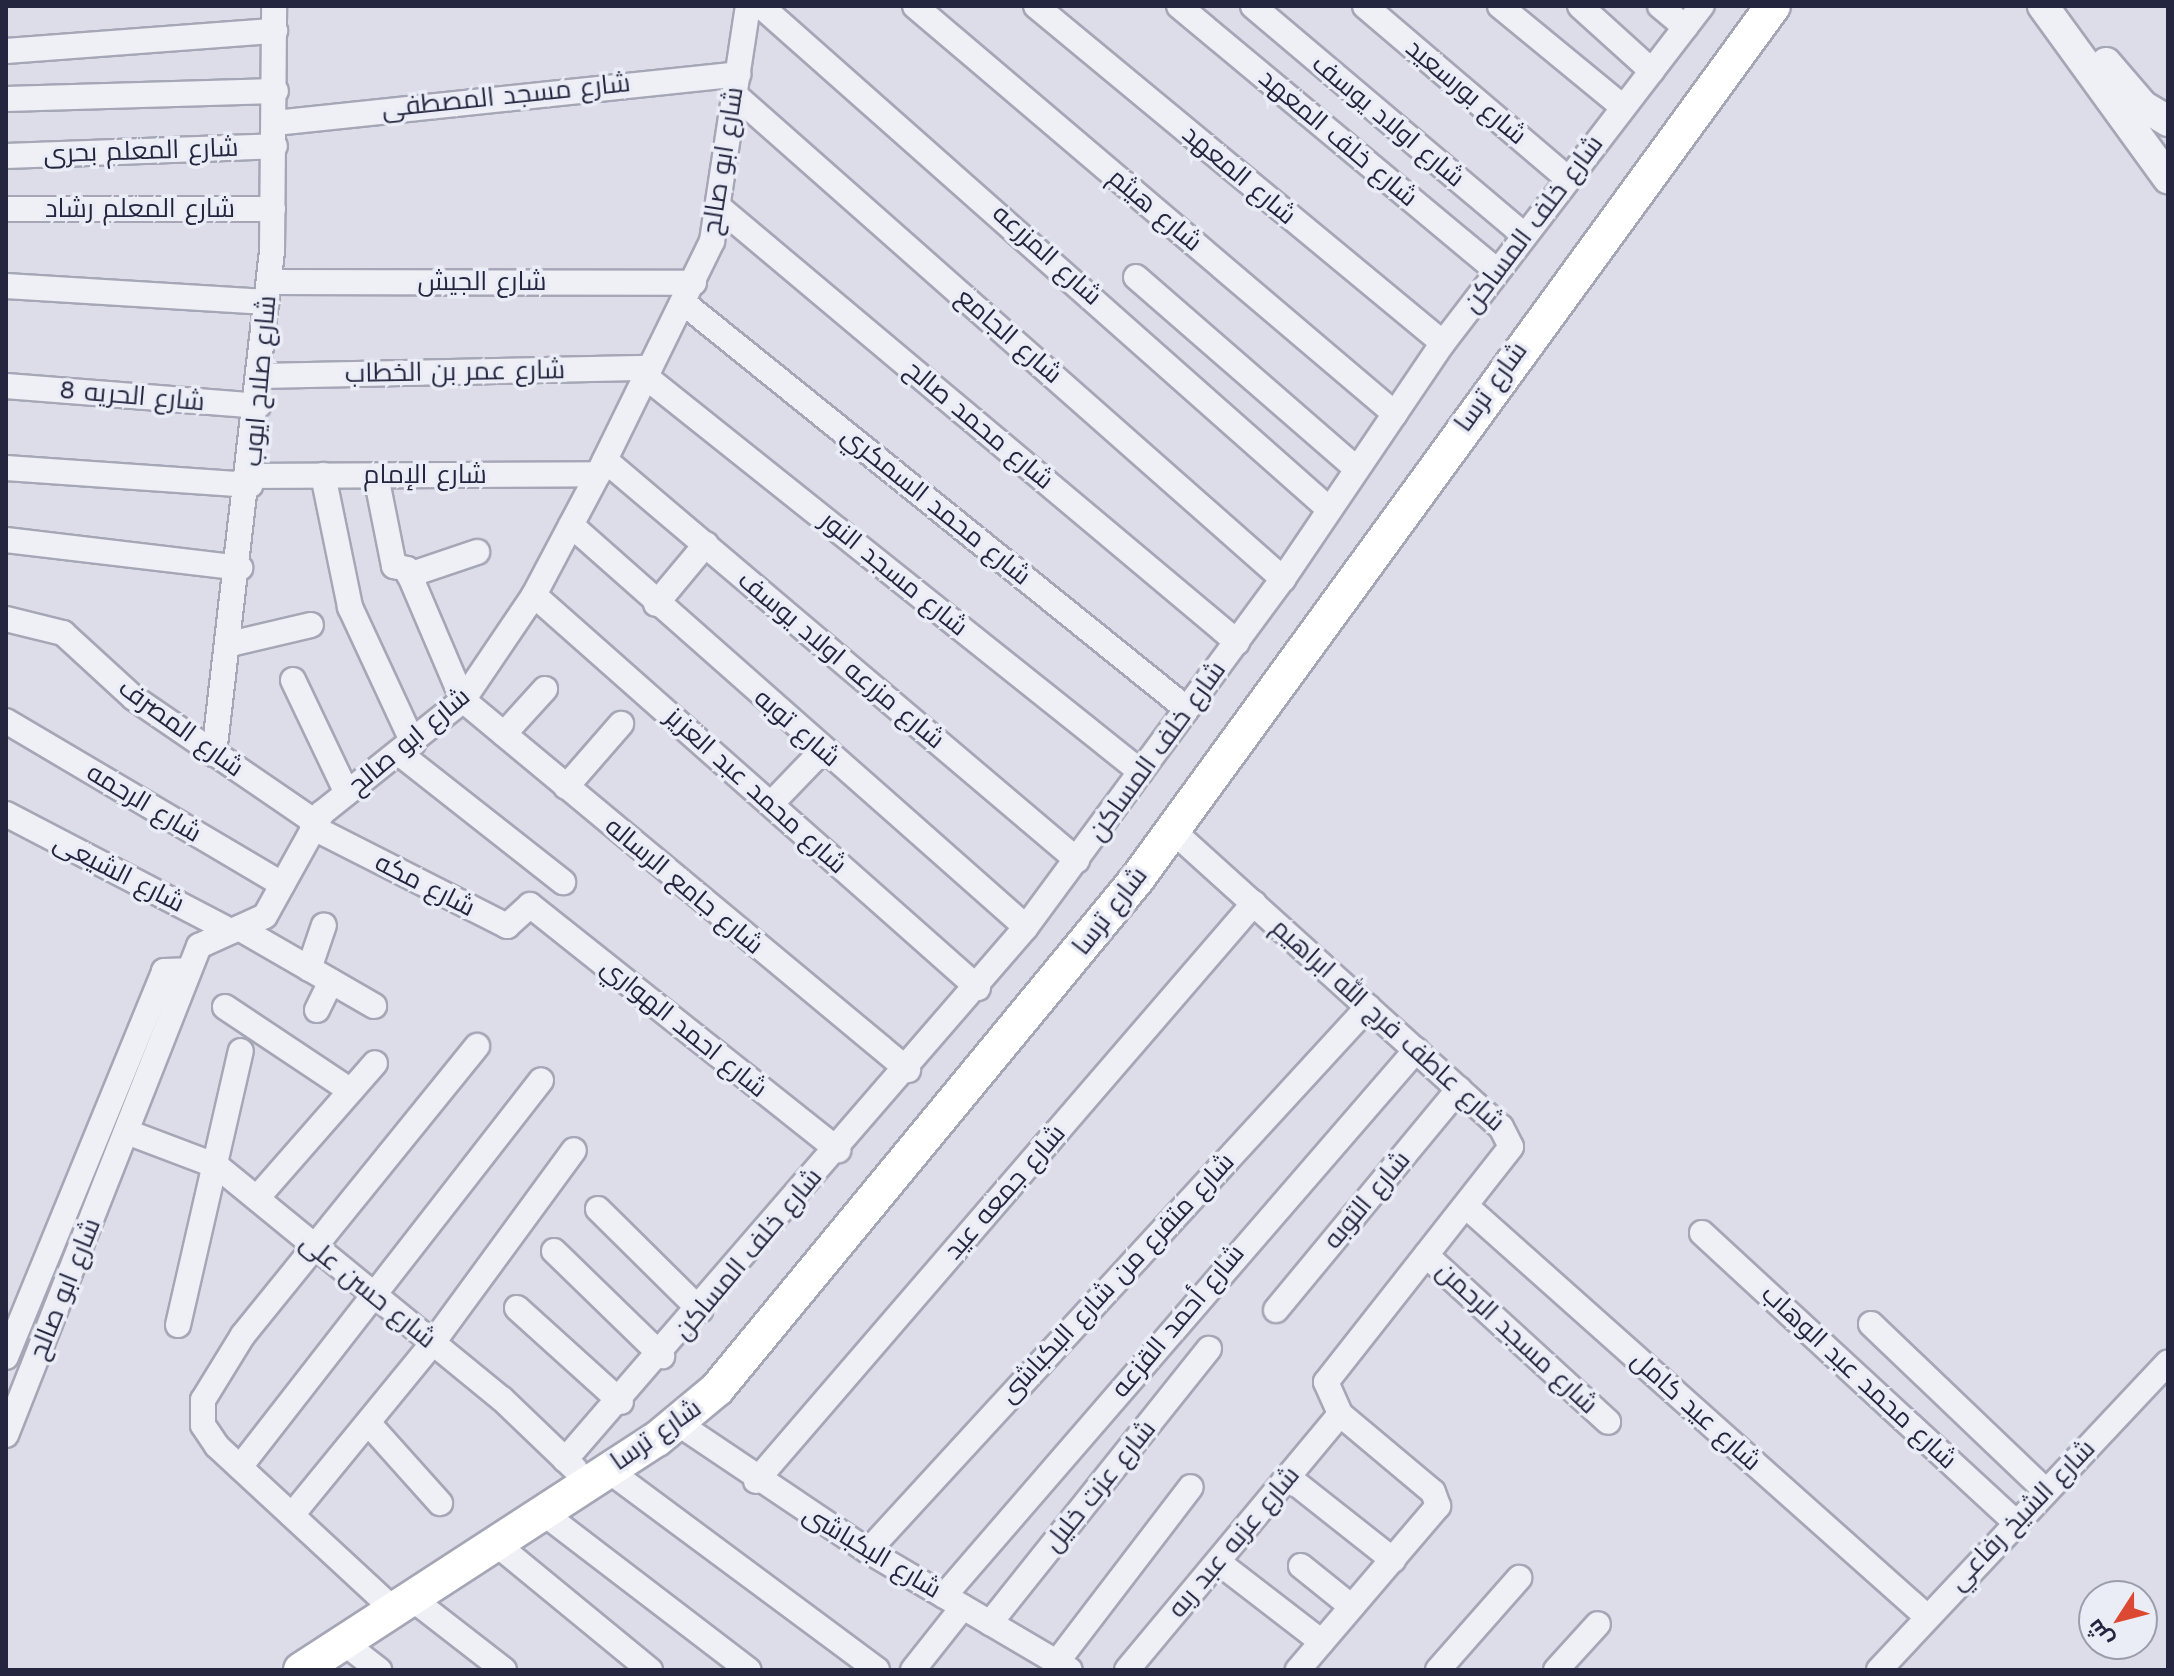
<!DOCTYPE html>
<html>
<head>
<meta charset="utf-8">
<style>
	body { margin:0 }
	#map { position:relative; width:2174px; height:1676px; overflow:hidden; background:#dcdde8; font-family:"Work Sans",Cairo,sans-serif }
	div>[style] { position:absolute }
	[style*='--x'] { left:calc(var(--x)*1px); top:calc(var(--y)*1px); width:calc(var(--w)*1px); rotate:calc(var(--a)*1deg) }
	.roads { filter:drop-shadow(2px 0 #a5a6b6) drop-shadow(-2px 0 #a5a6b6) drop-shadow(0 2px #a5a6b6) drop-shadow(0 -2px #a5a6b6) }
	.minor>* { height:24px; margin:-12px; padding:0 12px; transform-origin:12px; border-radius:12px; background:#efeff6 }
	.tertiary>* { height:30px; margin:-15px; padding:0 15px; transform-origin:15px; border-radius:15px; background:#efeff6 }
	.secondary>* { height:34px; margin:-17px; padding:0 17px; transform-origin:17px; border-radius:17px; background:#fff }
	span { translate:-50% -50%; white-space:nowrap; text-align:center; line-height:1.15; -webkit-text-stroke:7px #ebedf6; paint-order:stroke }
	.street-label { font-size:26px; color:#242640 }
	.frame { position:absolute; inset:0; border:8px solid #242640; pointer-events:none }
	.north { position:absolute; left:2078px; top:1580px; width:80px; height:80px; box-sizing:border-box; background:#ebedf6; border:2px solid #9b9dad; border-radius:50%; rotate:234deg; font-size:22px; font-weight:700; line-height:32px; text-align:center; color:#242640 }
	.north::after { content:''; display:block; margin:auto; width:28px; height:36px; background:#dc4932; clip-path:polygon(50% 0,100% 100%,50% 72%,0 100%) }
</style>
</head>
<body>
<div id="map">
	<div class="roads">
		<div class="minor">
			<i style="--x:761;--y:6;--w:759;--a:41.53"></i>
			<i style="--x:915;--y:6;--w:630;--a:40.36"></i>
			<i style="--x:1036;--y:6;--w:528;--a:39.63"></i>
			<i style="--x:1179;--y:6;--w:414;--a:39.8"></i>
			<i style="--x:1253;--y:6;--w:355;--a:40.2"></i>
			<i style="--x:1365;--y:6;--w:267;--a:40.4"></i>
			<i style="--x:1500;--y:6;--w:159;--a:39.4"></i>
			<i style="--x:1580;--y:6;--w:97;--a:42.1"></i>
			<i style="--x:1660;--y:6;--w:33;--a:40"></i>
			<i style="--x:6;--y:51;--w:270;--a:-4.3"></i>
			<i style="--x:734;--y:94;--w:733;--a:41.46"></i>
			<i style="--x:6;--y:99;--w:270;--a:-1.7"></i>
			<i style="--x:275;--y:123;--w:466;--a:-6"></i>
			<i style="--x:6;--y:156;--w:269;--a:-2.1"></i>
			<i style="--x:6;--y:209;--w:267;--a:0"></i>
			<i style="--x:721;--y:209;--w:674;--a:40"></i>
			<i style="--x:1136;--y:277;--w:293;--a:41"></i>
			<i style="--x:269;--y:282;--w:425;--a:0.1"></i>
			<i style="--x:6;--y:286;--w:261;--a:3.5"></i>
			<i style="--x:685;--y:304;--w:645;--a:38.9"></i>
			<i style="--x:261;--y:376;--w:389;--a:-1.2"></i>
			<i style="--x:646;--y:377;--w:633;--a:38.59"></i>
			<i style="--x:6;--y:386;--w:253;--a:4.5"></i>
			<i style="--x:605;--y:460;--w:619;--a:40.28"></i>
			<i style="--x:6;--y:468;--w:245;--a:4"></i>
			<i style="--x:323;--y:475;--w:135;--a:78.4"></i>
			<i style="--x:350;--y:607;--w:150;--a:65.1"></i>
			<i style="--x:252;--y:476;--w:346;--a:-0.3"></i>
			<i style="--x:376;--y:476;--w:92;--a:78.7"></i>
			<i style="--x:394;--y:566;--w:13;--a:13"></i>
			<i style="--x:407;--y:569;--w:142;--a:66.9"></i>
			<i style="--x:463;--y:700;--w:579;--a:39.74"></i>
			<i style="--x:571;--y:525;--w:607;--a:41.46"></i>
			<i style="--x:6;--y:540;--w:236;--a:6.8"></i>
			<i style="--x:409;--y:575;--w:72;--a:-18.7"></i>
			<i style="--x:534;--y:595;--w:593;--a:41.51"></i>
			<i style="--x:656;--y:604;--w:78;--a:-50.2"></i>
			<i style="--x:6;--y:619;--w:59;--a:13.8"></i>
			<i style="--x:63;--y:633;--w:96;--a:42.5"></i>
			<i style="--x:134;--y:698;--w:219;--a:34.4"></i>
			<i style="--x:230;--y:644;--w:83;--a:-13.2"></i>
			<i style="--x:293;--y:680;--w:125;--a:64.5"></i>
			<i style="--x:6;--y:721;--w:321;--a:30.6"></i>
			<i style="--x:504;--y:734;--w:61;--a:-47.7"></i>
			<i style="--x:399;--y:753;--w:209;--a:38.2"></i>
			<i style="--x:214;--y:754;--w:506;--a:-83.42"></i>
			<i style="--x:272;--y:251;--w:245;--a:-89.5"></i>
			<i style="--x:566;--y:787;--w:84;--a:-48.9"></i>
			<i style="--x:771;--y:804;--w:75;--a:-46.1"></i>
			<i style="--x:6;--y:814;--w:254;--a:27.5"></i>
			<i style="--x:312;--y:827;--w:219;--a:26.9"></i>
			<i style="--x:507;--y:926;--w:31;--a:-42"></i>
			<i style="--x:530;--y:905;--w:394;--a:38.5"></i>
			<i style="--x:1173;--y:831;--w:442;--a:42.1"></i>
			<i style="--x:1501;--y:1127;--w:22;--a:63"></i>
			<i style="--x:1511;--y:1147;--w:299;--a:128.2"></i>
			<i style="--x:1326;--y:1382;--w:35;--a:66"></i>
			<i style="--x:1340;--y:1414;--w:121;--a:40"></i>
			<i style="--x:1433;--y:1492;--w:15;--a:70"></i>
			<i style="--x:1438;--y:1506;--w:216;--a:130.5"></i>
			<i style="--x:239;--y:928;--w:156;--a:30"></i>
			<i style="--x:309;--y:969;--w:46;--a:-71.2"></i>
			<i style="--x:225;--y:1007;--w:151;--a:33.7"></i>
			<i style="--x:317;--y:1010;--w:32;--a:-64"></i>
			<i style="--x:127;--y:1132;--w:96;--a:20.7"></i>
			<i style="--x:217;--y:1166;--w:368;--a:39.3"></i>
			<i style="--x:502;--y:1399;--w:101;--a:43.8"></i>
			<i style="--x:257;--y:1198;--w:179;--a:-48.8"></i>
			<i style="--x:1467;--y:1207;--w:615;--a:41.7"></i>
			<i style="--x:598;--y:1209;--w:144;--a:44.7"></i>
			<i style="--x:1702;--y:1233;--w:426;--a:42.7"></i>
			<i style="--x:554;--y:1251;--w:151;--a:44.2"></i>
			<i style="--x:1426;--y:1255;--w:247;--a:42.5"></i>
			<i style="--x:517;--y:1308;--w:140;--a:42.1"></i>
			<i style="--x:1276;--y:1310;--w:287;--a:-50.4"></i>
			<i style="--x:1871;--y:1324;--w:242;--a:43.7"></i>
			<i style="--x:178;--y:1325;--w:281;--a:-77.1"></i>
			<i style="--x:6;--y:1357;--w:417;--a:-67.7"></i>
			<i style="--x:164;--y:971;--w:25;--a:-2"></i>
			<i style="--x:679;--y:1424;--w:228;--a:33.9"></i>
			<i style="--x:868;--y:1551;--w:234;--a:30.5"></i>
			<i style="--x:370;--y:1425;--w:105;--a:48.1"></i>
			<i style="--x:6;--y:1435;--w:526;--a:-68.46"></i>
			<i style="--x:199;--y:946;--w:72;--a:-24.4"></i>
			<i style="--x:265;--y:916;--w:118;--a:-61"></i>
			<i style="--x:322;--y:813;--w:181;--a:-38.7"></i>
			<i style="--x:463;--y:700;--w:127;--a:-55.9"></i>
			<i style="--x:534;--y:595;--w:137;--a:-62.1"></i>
			<i style="--x:598;--y:474;--w:259;--a:-63.9"></i>
			<i style="--x:712;--y:241;--w:238;--a:-81.3"></i>
			<i style="--x:565;--y:1460;--w:705;--a:-49.14"></i>
			<i style="--x:1026;--y:927;--w:433;--a:-53.6"></i>
			<i style="--x:1283;--y:579;--w:285;--a:-55.9"></i>
			<i style="--x:1443;--y:343;--w:425;--a:-52.5"></i>
			<i style="--x:240;--y:1467;--w:490;--a:-52.1"></i>
			<i style="--x:608;--y:1470;--w:335;--a:36.6"></i>
			<i style="--x:1288;--y:1477;--w:134;--a:38.3"></i>
			<i style="--x:756;--y:1481;--w:763;--a:-49.25"></i>
			<i style="--x:542;--y:1512;--w:260;--a:37.4"></i>
			<i style="--x:292;--y:1515;--w:221;--a:-50.7"></i>
			<i style="--x:432;--y:1344;--w:240;--a:-53.8"></i>
			<i style="--x:494;--y:1542;--w:202;--a:39.4"></i>
			<i style="--x:868;--y:1551;--w:739;--a:-47.41"></i>
			<i style="--x:1218;--y:1562;--w:131;--a:37.6"></i>
			<i style="--x:1301;--y:1566;--w:65;--a:38.8"></i>
			<i style="--x:944;--y:1596;--w:722;--a:-49.16"></i>
			<i style="--x:410;--y:1597;--w:119;--a:37.8"></i>
			<i style="--x:393;--y:1609;--w:240;--a:-137.2"></i>
			<i style="--x:217;--y:1446;--w:25;--a:-124"></i>
			<i style="--x:203;--y:1425;--w:25;--a:-90"></i>
			<i style="--x:203;--y:1400;--w:76;--a:-58.4"></i>
			<i style="--x:243;--y:1335;--w:372;--a:-51"></i>
			<i style="--x:990;--y:1623;--w:351;--a:-51.4"></i>
			<i style="--x:343;--y:1642;--w:46;--a:37.9"></i>
			<i style="--x:1057;--y:1662;--w:220;--a:-52.6"></i>
			<i style="--x:913;--y:1670;--w:80;--a:-51.6"></i>
			<i style="--x:1127;--y:1670;--w:333;--a:-50.2"></i>
			<i style="--x:1438;--y:1670;--w:123;--a:-48.6"></i>
			<i style="--x:1556;--y:1670;--w:62;--a:-47.6"></i>
			<i style="--x:1879;--y:1670;--w:422;--a:-46.8"></i>
		</div>
		<div class="tertiary">
			<i style="--x:2043;--y:6;--w:213;--a:54"></i>
			<i style="--x:2106;--y:63;--w:57;--a:49.3"></i>
			<i style="--x:2143;--y:106;--w:29;--a:31"></i>
		</div>
		<div class="secondary">
			<i style="--x:301;--y:1670;--w:424;--a:-33"></i>
			<i style="--x:657;--y:1439;--w:78;--a:-39.8"></i>
			<i style="--x:717;--y:1389;--w:661;--a:-50.53"></i>
			<i style="--x:1137;--y:879;--w:1080;--a:-53.93"></i>
		</div>
	</div>
	<div class="street-label">
		<span style="left:1466px;top:92px;rotate:40deg">شارع بورسعيد</span>
		<span style="left:506px;top:96px;rotate:-6deg">شارع مسجد المصطفى</span>
		<span style="left:1388px;top:121px;rotate:40deg">شارع اولاد يوسف</span>
		<span style="left:1338px;top:138px;rotate:40deg">شارع خلف المعهد</span>
		<span style="left:141px;top:151px;rotate:-2deg">شارع المعلم بحرى</span>
		<span style="left:723px;top:161px;rotate:-81deg">شارع ابو صالح</span>
		<span style="left:1239px;top:175px;rotate:40deg">شارع المعهد</span>
		<span style="left:140px;top:209px">شارع المعلم رشاد</span>
		<span style="left:1155px;top:210px;rotate:40deg">شارع هيثم</span>
		<span style="left:1533px;top:224px;rotate:-53deg">شارع خلف المساكن</span>
		<span style="left:1047px;top:255px;rotate:42deg">شارع المزرعه</span>
		<span style="left:482px;top:282px">شارع الجيش</span>
		<span style="left:1009px;top:336px;rotate:41deg">شارع الجامع</span>
		<span style="left:455px;top:372px;rotate:-1deg">شارع عمر بن الخطاب</span>
		<span style="left:260px;top:381px;rotate:-85deg">شارع صلاح ايوب</span>
		<span style="left:1491px;top:387px;rotate:-54deg">شارع ترسا</span>
		<span style="left:132px;top:396px;rotate:5deg">شارع الحريه 8</span>
		<span style="left:979px;top:425px;rotate:40deg">شارع محمد صالح</span>
		<span style="left:425px;top:475px">شارع الإمام</span>
		<span style="left:936px;top:506px;rotate:39deg">شارع محمد السمكري</span>
		<span style="left:894px;top:574px;rotate:39deg">شارع مسجد النور</span>
		<span style="left:841px;top:660px;rotate:40deg">شارع مزرعه اولاد يوسف</span>
		<span style="left:181px;top:728px;rotate:36deg">شارع المصرف</span>
		<span style="left:797px;top:728px;rotate:41deg">شارع توبه</span>
		<span style="left:409px;top:741px;rotate:-40deg">شارع ابو صالح</span>
		<span style="left:1157px;top:751px;rotate:-54deg">شارع خلف المساكن</span>
		<span style="left:756px;top:791px;rotate:42deg">شارع محمد عبد العزيز</span>
		<span style="left:144px;top:803px;rotate:31deg">شارع الرحمه</span>
		<span style="left:119px;top:873px;rotate:27deg">شارع الشيعى</span>
		<span style="left:425px;top:885px;rotate:27deg">شارع مكه</span>
		<span style="left:684px;top:886px;rotate:40deg">شارع جامع الرساله</span>
		<span style="left:1110px;top:911px;rotate:-52deg">شارع ترسا</span>
		<span style="left:1388px;top:1025px;rotate:42deg">شارع عاطف فرج الله ابراهيم</span>
		<span style="left:684px;top:1028px;rotate:39deg">شارع احمد الهواري</span>
		<span style="left:1005px;top:1192px;rotate:-49deg">شارع جمعه عيد</span>
		<span style="left:1367px;top:1200px;rotate:-50deg">شارع التوبه</span>
		<span style="left:748px;top:1254px;rotate:-50deg">شارع خلف المساكن</span>
		<span style="left:1117px;top:1278px;rotate:-47deg">شارع متفرع من شارع البكباشى</span>
		<span style="left:65px;top:1289px;rotate:-68deg">شارع ابو صالح</span>
		<span style="left:368px;top:1291px;rotate:39deg">شارع حسن على</span>
		<span style="left:1178px;top:1321px;rotate:-50deg">شارع أحمد القزعه</span>
		<span style="left:1517px;top:1338px;rotate:43deg">شارع مسجد الرحمن</span>
		<span style="left:1859px;top:1377px;rotate:43deg">شارع محمد عبد الوهاب</span>
		<span style="left:1696px;top:1411px;rotate:42deg">شارع عيد كامل</span>
		<span style="left:656px;top:1435px;rotate:-35deg">شارع ترسا</span>
		<span style="left:1100px;top:1486px;rotate:-51deg">شارع عزت خليل</span>
		<span style="left:2022px;top:1515px;rotate:-46deg">شارع الشيخ رفاعي</span>
		<span style="left:1234px;top:1542px;rotate:-50deg">شارع عزبه عبد ربه</span>
		<span style="left:872px;top:1552px;rotate:31deg">شارع البكباشى</span>
	</div>
	<div class="frame"></div>
	<div class="north">ش</div>
</div>
</body>
</html>
